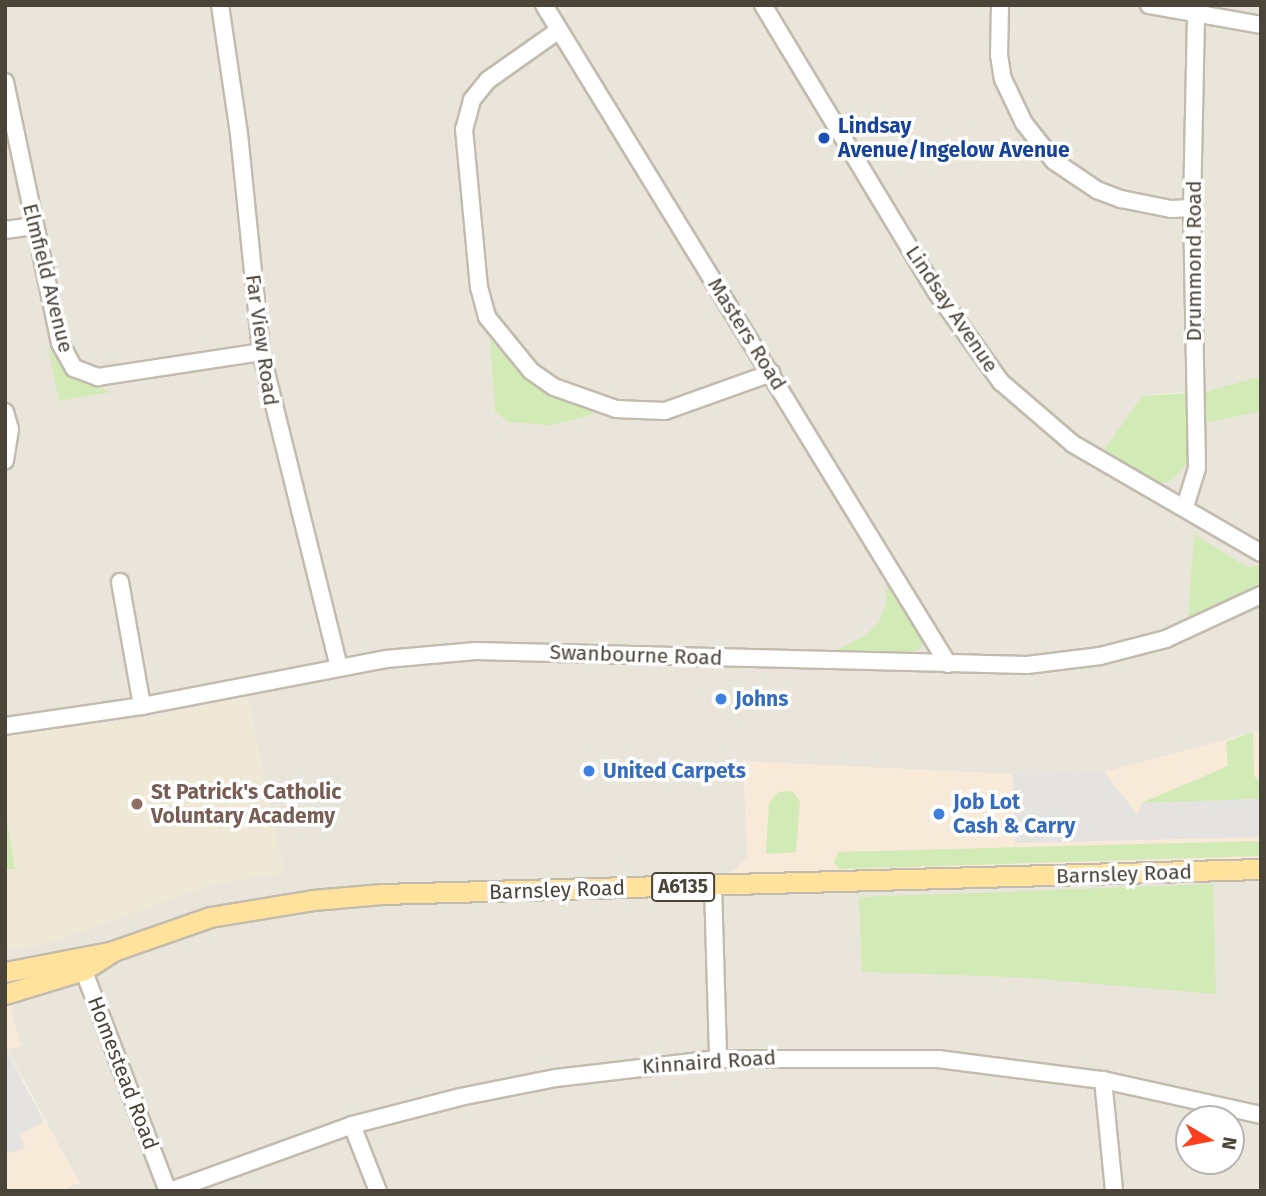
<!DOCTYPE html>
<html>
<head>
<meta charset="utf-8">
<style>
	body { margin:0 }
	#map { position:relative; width:1266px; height:1196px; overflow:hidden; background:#f6f3ec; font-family:"Fira Sans",sans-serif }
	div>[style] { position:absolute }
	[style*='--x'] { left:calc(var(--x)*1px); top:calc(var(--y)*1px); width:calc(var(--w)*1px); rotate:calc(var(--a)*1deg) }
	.residential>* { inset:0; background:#eae5da }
	.commercial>* { inset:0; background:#f7ead8 }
	.education>* { inset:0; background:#efe8d6 }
	.green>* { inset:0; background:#d2eab5 }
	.parking>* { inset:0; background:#e5e3e0 }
	.roads { filter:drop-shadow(2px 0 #c2bbae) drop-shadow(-2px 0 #c2bbae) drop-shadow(0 2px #c2bbae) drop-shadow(0 -2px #c2bbae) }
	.minor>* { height:16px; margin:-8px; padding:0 8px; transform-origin:8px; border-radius:8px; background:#fff }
	.major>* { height:19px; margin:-9.5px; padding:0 9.5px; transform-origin:9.5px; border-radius:9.5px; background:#ffe39c }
	.dots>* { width:19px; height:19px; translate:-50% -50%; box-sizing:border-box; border:4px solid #fff; border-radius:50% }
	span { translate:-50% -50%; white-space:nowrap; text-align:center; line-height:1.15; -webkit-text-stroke:7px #fff; paint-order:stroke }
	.shield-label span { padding:2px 5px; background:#fff; border:2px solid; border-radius:5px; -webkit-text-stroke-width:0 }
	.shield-label { font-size:19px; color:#4b4439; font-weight:700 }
	.transit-label { font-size:21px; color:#164399; font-weight:700 }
	.left { translate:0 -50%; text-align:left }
	.street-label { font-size:21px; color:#4b4439 }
	.shop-label { font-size:21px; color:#366cbe; font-weight:700 }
	.education-label { font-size:21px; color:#785e54; font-weight:700 }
	.frame { position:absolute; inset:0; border:7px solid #4b4439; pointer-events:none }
	.north { position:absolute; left:1175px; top:1105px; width:70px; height:70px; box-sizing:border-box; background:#fff; border:2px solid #b7b4b0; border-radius:50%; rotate:100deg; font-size:19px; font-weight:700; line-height:28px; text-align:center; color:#4b4439 }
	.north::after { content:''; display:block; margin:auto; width:24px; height:32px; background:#fc3f1d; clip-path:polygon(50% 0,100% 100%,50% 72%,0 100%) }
</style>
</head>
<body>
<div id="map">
	<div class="residential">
		<i style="clip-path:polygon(evenodd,5px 5px,1261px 5px,1261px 377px,1230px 388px,1142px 396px,1189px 449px,1188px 427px,1261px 411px,1261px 1191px,58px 1191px,79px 1183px,7px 1049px,20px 1046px,5px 987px,5px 5px,1189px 1119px,1231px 1119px,1231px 1161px,1189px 1161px,1189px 1119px)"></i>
	</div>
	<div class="commercial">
		<i style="clip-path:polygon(1261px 730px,1261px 862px,716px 878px,736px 869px,747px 856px,743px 761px,1013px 774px,1104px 772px)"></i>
		<i style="clip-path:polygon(5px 987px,21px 1046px,7px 1049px,10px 1059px,80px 1183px,58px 1191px,5px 1191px)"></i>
	</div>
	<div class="education">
		<i style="clip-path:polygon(248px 696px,284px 873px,214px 884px,50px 943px,5px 951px,5px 736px,152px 717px)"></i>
	</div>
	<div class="green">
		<i style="clip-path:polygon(490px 340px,552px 395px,595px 410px,589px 416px,552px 425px,508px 422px,495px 411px)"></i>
		<i style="clip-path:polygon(48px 347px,79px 380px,111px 392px,59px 401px)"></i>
		<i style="clip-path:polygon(1261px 377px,1261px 411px,1206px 423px,1203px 392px)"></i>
		<i style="clip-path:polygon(1186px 393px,1188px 463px,1169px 482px,1151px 483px,1100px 456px,1142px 396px)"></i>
		<i style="clip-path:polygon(1194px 534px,1247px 567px,1261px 566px,1261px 594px,1250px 592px,1188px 619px)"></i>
		<i style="clip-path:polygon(887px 575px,924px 639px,921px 648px,912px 654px,836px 650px,866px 635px,879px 622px,886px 604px)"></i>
		<i style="clip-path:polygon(1253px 732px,1254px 776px,1261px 783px,1261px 799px,1141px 803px,1228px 766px,1226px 742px)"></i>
		<i style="clip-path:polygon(793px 791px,800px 802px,796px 852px,766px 854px,769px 803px,778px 792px)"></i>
		<i style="clip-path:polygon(5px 809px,15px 869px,5px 869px)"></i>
		<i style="clip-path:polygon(1261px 841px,1261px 856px,839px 869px,834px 862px,838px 852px)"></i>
		<i style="clip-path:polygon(1213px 884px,1216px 994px,1015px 977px,862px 972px,859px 897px)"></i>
	</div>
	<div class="parking">
		<i style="clip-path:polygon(1104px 772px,1138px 815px,1141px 803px,1261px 799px,1261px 837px,1015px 843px,1013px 774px)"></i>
		<i style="clip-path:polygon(5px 1046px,44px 1122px,20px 1134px,25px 1148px,5px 1154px)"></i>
	</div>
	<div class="roads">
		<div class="minor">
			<i style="--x:220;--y:5;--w:130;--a:81.6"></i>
			<i style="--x:239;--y:134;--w:219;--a:84.2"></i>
			<i style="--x:261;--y:352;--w:325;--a:76.1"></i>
			<i style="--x:544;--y:5;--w:773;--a:58.49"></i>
			<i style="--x:763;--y:5;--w:336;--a:58.9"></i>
			<i style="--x:937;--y:293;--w:110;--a:54.3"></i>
			<i style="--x:1001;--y:382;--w:95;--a:40.7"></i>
			<i style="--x:1073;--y:444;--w:217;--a:30.1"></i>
			<i style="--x:1000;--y:5;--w:50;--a:91.1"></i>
			<i style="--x:999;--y:55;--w:24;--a:81"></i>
			<i style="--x:1003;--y:79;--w:49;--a:64.5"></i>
			<i style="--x:1024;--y:123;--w:48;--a:51.7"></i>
			<i style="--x:1054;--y:161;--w:52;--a:34"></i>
			<i style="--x:1097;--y:190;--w:26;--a:21"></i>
			<i style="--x:1121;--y:199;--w:51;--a:11.3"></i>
			<i style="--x:1171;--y:209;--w:21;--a:-3"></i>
			<i style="--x:1149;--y:5;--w:114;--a:10.1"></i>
			<i style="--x:559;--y:30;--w:87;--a:144.8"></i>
			<i style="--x:488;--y:80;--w:26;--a:129"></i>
			<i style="--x:472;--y:100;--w:30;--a:105"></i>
			<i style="--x:464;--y:129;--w:159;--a:84.6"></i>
			<i style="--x:479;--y:287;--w:31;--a:75"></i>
			<i style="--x:487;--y:317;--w:70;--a:50.8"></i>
			<i style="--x:531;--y:371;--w:28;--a:35"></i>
			<i style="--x:554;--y:387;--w:66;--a:19.5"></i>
			<i style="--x:616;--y:409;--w:49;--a:2.3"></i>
			<i style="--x:665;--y:411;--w:113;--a:-19.7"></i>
			<i style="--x:5;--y:82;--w:267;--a:78.1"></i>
			<i style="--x:60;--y:343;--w:29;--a:61"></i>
			<i style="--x:74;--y:368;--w:26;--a:21"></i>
			<i style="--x:98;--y:377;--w:165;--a:-8.7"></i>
			<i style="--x:5;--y:230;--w:29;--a:-8"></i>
			<i style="--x:5;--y:412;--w:18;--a:74"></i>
			<i style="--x:10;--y:429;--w:32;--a:99"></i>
			<i style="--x:1185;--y:507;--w:41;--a:-72.9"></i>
			<i style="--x:1197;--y:468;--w:260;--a:-91.1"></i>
			<i style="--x:1192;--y:208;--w:195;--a:-88.8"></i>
			<i style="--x:120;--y:582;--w:126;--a:79.9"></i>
			<i style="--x:5;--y:726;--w:138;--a:-8.3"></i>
			<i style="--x:142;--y:706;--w:248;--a:-10.9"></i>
			<i style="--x:386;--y:659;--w:90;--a:-5.1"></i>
			<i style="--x:476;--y:651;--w:551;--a:1.46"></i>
			<i style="--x:1027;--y:665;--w:74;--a:-7"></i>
			<i style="--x:1100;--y:656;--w:68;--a:-14.4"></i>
			<i style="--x:1166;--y:639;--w:105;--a:-24.9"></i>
			<i style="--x:713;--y:886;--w:173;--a:88.3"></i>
			<i style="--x:80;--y:961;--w:246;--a:69.1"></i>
			<i style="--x:1103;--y:1080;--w:112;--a:84.3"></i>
			<i style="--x:352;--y:1125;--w:71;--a:68.5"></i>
			<i style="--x:170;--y:1191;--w:194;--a:-19.9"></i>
			<i style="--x:352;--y:1125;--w:112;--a:-14.5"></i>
			<i style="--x:460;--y:1097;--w:98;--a:-11.2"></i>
			<i style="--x:556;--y:1078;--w:163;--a:-6.7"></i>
			<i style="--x:718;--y:1059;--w:220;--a:0"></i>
			<i style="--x:938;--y:1059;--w:166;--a:7.3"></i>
			<i style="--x:1103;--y:1080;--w:162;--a:12.5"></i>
		</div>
		<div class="major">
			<i style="--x:5;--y:972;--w:106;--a:-10.9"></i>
			<i style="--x:5;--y:994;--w:83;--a:-16.9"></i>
			<i style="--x:84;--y:970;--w:35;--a:-33"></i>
			<i style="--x:113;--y:951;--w:103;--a:-19.3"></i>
			<i style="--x:210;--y:917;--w:104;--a:-9.4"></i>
			<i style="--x:313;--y:900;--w:69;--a:-5"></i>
			<i style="--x:382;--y:894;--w:879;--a:-1.63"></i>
		</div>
	</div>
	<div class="dots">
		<i style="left:824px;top:138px;background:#1a4fb4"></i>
		<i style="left:721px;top:699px;background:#3f7fe0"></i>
		<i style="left:589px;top:771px;background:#3f7fe0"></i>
		<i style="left:137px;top:804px;background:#8d6e63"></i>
		<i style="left:939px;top:814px;background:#3f7fe0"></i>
	</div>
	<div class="shield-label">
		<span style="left:683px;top:887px">A6135</span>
	</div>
	<div class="transit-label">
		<span class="left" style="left:838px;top:138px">Lindsay<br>Avenue/Ingelow Avenue</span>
	</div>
	<div class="street-label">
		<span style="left:1194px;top:261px;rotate:-90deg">Drummond Road</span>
		<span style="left:48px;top:278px;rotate:76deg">Elmfield Avenue</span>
		<span style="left:952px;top:309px;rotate:56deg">Lindsay Avenue</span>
		<span style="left:747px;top:334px;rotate:58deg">Masters Road</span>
		<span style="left:262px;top:340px;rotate:82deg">Far View Road</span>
		<span style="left:636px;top:655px;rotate:2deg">Swanbourne Road</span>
		<span style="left:1124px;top:874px;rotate:-2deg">Barnsley Road</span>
		<span style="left:557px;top:890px;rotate:-2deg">Barnsley Road</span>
		<span style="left:709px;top:1062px;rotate:-4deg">Kinnaird Road</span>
		<span style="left:123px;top:1073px;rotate:69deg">Homestead Road</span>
	</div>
	<div class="shop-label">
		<span class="left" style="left:735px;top:699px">Johns</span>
		<span class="left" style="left:603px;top:771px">United Carpets</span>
		<span class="left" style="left:953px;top:814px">Job Lot<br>Cash &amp; Carry</span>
	</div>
	<div class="education-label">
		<span class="left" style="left:151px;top:804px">St Patrick's Catholic<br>Voluntary Academy</span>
	</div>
	<div class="frame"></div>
	<div class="north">N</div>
</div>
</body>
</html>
